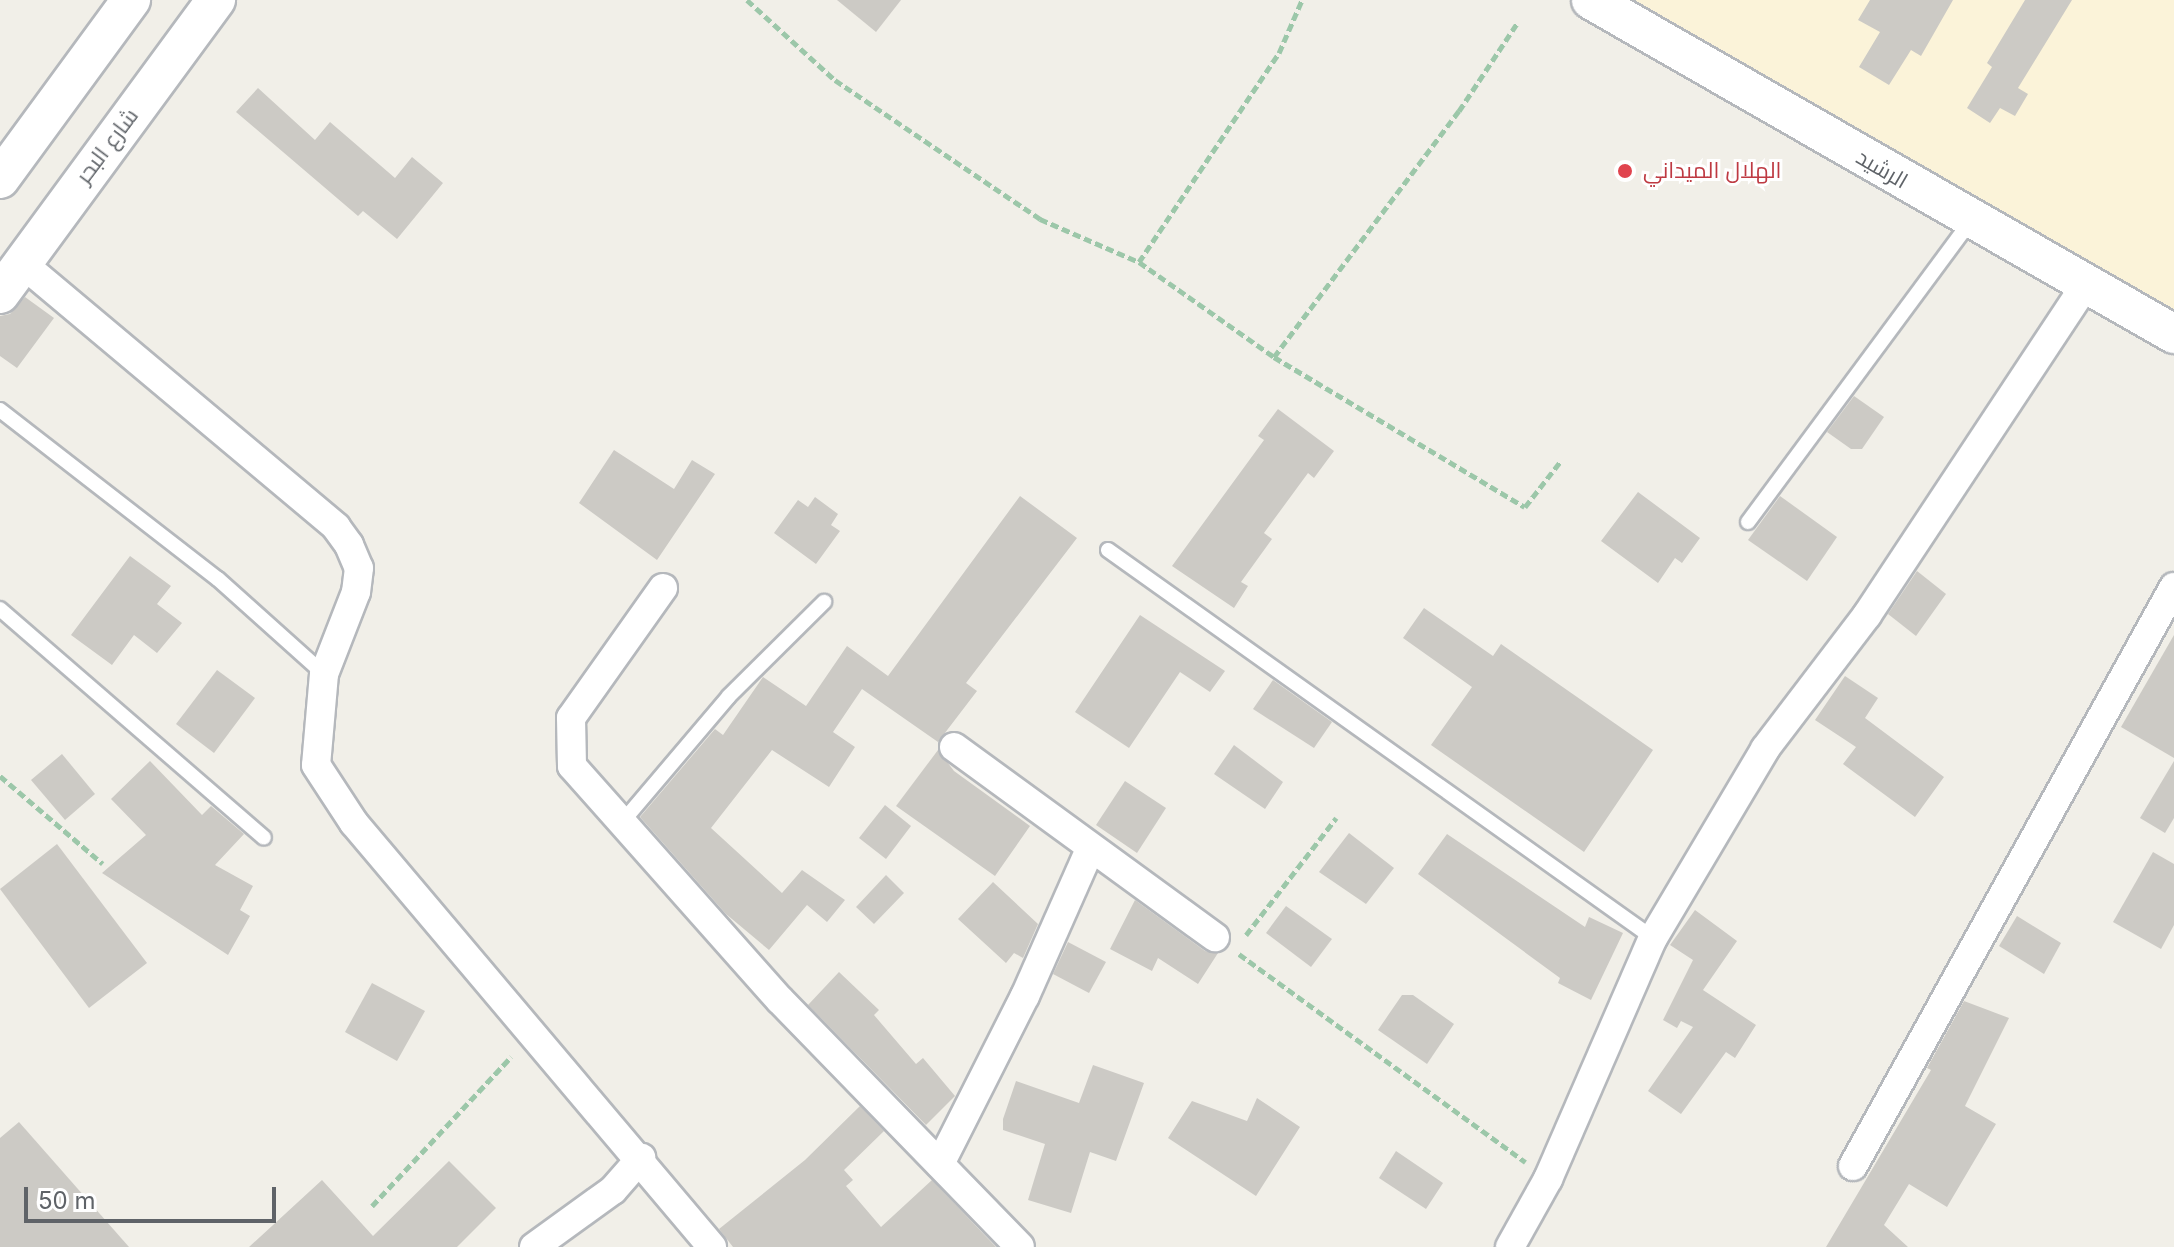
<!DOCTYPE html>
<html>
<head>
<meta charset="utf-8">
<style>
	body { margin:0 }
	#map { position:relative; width:2174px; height:1247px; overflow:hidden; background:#f1efe8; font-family:Inter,Cairo,sans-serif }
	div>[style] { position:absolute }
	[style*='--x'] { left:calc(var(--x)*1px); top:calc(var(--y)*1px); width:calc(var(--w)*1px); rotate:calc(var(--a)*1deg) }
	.sand>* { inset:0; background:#fbf3d9 }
	.building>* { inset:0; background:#cccac5 }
	.path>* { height:5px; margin-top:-2.5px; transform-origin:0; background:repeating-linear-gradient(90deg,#9cc7a9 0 8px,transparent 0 12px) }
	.roads { filter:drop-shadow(2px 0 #b5b8bc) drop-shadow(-2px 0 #b5b8bc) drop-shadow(0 2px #b5b8bc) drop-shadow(0 -2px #b5b8bc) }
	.service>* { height:14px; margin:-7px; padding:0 7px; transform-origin:7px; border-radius:7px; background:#fff }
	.minor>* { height:28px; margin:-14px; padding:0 14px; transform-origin:14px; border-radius:14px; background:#fff }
	.secondary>* { height:38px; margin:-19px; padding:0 19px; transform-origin:19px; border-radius:19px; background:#fff }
	.dots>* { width:22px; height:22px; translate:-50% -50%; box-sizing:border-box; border:4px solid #fff; border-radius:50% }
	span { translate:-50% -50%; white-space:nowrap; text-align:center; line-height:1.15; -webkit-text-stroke:6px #fff; paint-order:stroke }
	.street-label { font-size:22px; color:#5f6368 }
	.health-label { font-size:22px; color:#be3a42 }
	.left { translate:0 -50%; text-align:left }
	.scale { position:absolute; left:24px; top:1187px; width:252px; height:36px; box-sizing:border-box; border:4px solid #5f6368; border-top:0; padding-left:10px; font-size:24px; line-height:28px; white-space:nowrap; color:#5f6368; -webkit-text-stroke:6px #fff; paint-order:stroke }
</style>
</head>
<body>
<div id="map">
	<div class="sand">
		<i style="clip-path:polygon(1628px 0,2174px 0,2174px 311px,1867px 135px)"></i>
	</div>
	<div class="building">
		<i style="clip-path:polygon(837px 0,901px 0,876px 32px)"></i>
		<i style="clip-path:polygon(1870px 0,1953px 0,1921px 56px,1911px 50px,1889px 85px,1859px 67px,1880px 32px,1858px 20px)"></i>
		<i style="clip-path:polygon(2025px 0,2072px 0,2018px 88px,2028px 94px,2015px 116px,2000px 108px,1990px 123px,1967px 108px,1992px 67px,1987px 63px)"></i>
		<i style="clip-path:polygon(258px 88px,315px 140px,330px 122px,395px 178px,412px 157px,443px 183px,397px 239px,363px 211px,358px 216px,236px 112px)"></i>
		<i style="clip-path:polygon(25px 297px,54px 318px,17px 368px,0 356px,0 316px,10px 314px)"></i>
		<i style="clip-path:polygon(1854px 396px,1884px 417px,1862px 449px,1851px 449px,1827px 432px)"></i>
		<i style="clip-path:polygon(1278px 409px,1334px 451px,1314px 478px,1308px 473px,1264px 533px,1272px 539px,1241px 582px,1248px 586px,1234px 608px,1172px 566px,1264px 440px,1258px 436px)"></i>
		<i style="clip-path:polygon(614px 450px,674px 489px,692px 460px,715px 474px,657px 560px,579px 503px)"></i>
		<i style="clip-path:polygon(1638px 492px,1700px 538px,1682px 563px,1675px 558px,1658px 583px,1601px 541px)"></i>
		<i style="clip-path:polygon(1020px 496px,1077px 538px,966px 683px,977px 691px,938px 742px,862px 689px,833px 732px,855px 747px,829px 787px,772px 750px,711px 828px,782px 893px,802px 870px,845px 900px,827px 922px,807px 905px,769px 950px,726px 914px,640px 817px,715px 729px,723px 735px,763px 677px,806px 706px,847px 646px,888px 676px)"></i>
		<i style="clip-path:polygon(1780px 496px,1837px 537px,1807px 581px,1748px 540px)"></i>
		<i style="clip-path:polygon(815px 497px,838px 514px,831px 525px,840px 531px,816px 564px,774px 533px,798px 500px,808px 507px)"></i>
		<i style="clip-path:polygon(130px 556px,171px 586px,157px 604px,182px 623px,157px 653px,134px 635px,112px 665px,71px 635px)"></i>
		<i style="clip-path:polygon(1917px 571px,1946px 594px,1916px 636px,1888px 614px)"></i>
		<i style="clip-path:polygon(1424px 608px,1493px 656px,1501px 644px,1653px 750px,1584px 852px,1431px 745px,1472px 687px,1403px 638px)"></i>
		<i style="clip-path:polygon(1140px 615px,1225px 671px,1210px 692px,1180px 672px,1129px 748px,1075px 712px)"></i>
		<i style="clip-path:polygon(2174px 635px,2174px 758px,2121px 727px)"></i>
		<i style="clip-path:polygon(217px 670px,255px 698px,214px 753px,176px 724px)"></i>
		<i style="clip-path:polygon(1845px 676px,1878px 698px,1865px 718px,1944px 777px,1915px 817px,1843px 764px,1856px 747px,1815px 720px)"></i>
		<i style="clip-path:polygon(1273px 680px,1332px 722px,1314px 748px,1253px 709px)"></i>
		<i style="clip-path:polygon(1234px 745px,1283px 782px,1265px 809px,1214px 774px)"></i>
		<i style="clip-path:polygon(938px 750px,954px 771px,1030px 826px,995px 876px,896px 806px)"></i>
		<i style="clip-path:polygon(62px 754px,95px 794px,65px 820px,31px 780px)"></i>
		<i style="clip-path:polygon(150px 761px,202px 815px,211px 806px,244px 834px,215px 865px,253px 886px,240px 910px,250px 916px,228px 955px,102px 873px,146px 835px,111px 799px)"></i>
		<i style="clip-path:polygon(2174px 761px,2174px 818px,2165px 833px,2140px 818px)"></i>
		<i style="clip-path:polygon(1125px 781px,1166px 808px,1137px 853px,1096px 825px)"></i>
		<i style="clip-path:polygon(885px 805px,911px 826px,886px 859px,859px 838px)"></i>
		<i style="clip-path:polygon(1349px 833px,1394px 868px,1366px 904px,1319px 872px)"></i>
		<i style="clip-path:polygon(1447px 834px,1585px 927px,1589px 917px,1623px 933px,1591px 1000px,1558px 983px,1560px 978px,1418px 874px)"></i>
		<i style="clip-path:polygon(57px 844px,147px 963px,89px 1008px,0 889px)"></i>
		<i style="clip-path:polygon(2153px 852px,2174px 864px,2174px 925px,2161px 949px,2113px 922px)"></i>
		<i style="clip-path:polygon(886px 875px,904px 893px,874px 924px,856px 907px)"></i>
		<i style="clip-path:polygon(993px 882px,1038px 924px,1023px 958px,1014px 953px,1006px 963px,958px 919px)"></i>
		<i style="clip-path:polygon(1135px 900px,1205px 951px,1218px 953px,1198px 984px,1158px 958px,1152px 971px,1110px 949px)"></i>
		<i style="clip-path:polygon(1286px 906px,1332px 939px,1311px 967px,1266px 933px)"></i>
		<i style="clip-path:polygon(1695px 910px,1737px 941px,1703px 990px,1756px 1025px,1735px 1058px,1726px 1052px,1681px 1114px,1648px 1091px,1693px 1027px,1681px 1021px,1677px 1028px,1663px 1020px,1693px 960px,1670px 945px)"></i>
		<i style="clip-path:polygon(2017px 916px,2061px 943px,2044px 974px,1999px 946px)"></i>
		<i style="clip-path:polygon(1068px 942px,1106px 962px,1089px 993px,1053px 974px)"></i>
		<i style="clip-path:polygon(839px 972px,879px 1010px,874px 1015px,916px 1064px,923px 1058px,955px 1096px,926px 1125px,808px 1005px)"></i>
		<i style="clip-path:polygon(372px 983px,425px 1011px,397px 1061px,345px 1032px)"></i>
		<i style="clip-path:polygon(1402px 995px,1413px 995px,1454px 1024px,1427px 1064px,1378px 1030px)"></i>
		<i style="clip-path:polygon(1964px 1001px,2009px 1018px,1965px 1106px,1996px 1124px,1947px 1207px,1909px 1184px,1884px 1225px,1908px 1247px,1826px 1247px,1931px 1070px,1927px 1068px)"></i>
		<i style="clip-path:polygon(1093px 1065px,1144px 1083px,1116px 1161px,1090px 1152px,1071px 1213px,1028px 1200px,1045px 1144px,1003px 1130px,1003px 1119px,1016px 1081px,1079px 1103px)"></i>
		<i style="clip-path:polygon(1257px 1098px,1300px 1127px,1256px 1196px,1168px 1138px,1192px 1101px,1247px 1121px)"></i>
		<i style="clip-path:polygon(860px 1106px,884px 1131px,844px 1170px,853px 1180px,846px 1186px,881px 1227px,932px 1180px,996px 1247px,733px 1247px,719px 1229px,805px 1160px)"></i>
		<i style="clip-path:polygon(19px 1122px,129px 1247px,0 1247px,0 1138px)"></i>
		<i style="clip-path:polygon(1396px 1151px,1443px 1183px,1426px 1209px,1379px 1178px)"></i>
		<i style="clip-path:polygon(449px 1161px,496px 1208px,457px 1247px,249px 1247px,322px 1180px,373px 1236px)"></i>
	</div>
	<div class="path">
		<i style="--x:747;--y:0;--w:119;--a:42.3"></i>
		<i style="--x:835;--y:80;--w:248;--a:34.1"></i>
		<i style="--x:1040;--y:219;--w:108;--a:23.5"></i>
		<i style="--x:1139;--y:262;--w:165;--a:35.1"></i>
		<i style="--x:1274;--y:357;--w:292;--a:30.9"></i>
		<i style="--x:1525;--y:507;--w:57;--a:-52.1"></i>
		<i style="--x:1139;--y:262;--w:252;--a:-56.2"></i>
		<i style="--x:1279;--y:53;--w:58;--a:-66.5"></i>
		<i style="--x:1274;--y:357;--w:308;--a:-53.1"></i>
		<i style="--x:1459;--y:111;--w:107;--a:-56.5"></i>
		<i style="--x:0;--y:776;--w:135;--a:40.5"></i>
		<i style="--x:1246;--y:935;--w:148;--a:-52.4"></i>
		<i style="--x:1239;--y:954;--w:354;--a:36"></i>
		<i style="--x:372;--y:1206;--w:204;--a:-47"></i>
	</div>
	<div class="roads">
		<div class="service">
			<i style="--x:0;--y:410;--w:276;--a:37.8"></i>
			<i style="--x:218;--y:579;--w:142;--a:41.9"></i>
			<i style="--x:1748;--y:522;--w:375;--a:-53.5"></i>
			<i style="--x:1108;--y:550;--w:669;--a:35.45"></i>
			<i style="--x:0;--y:609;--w:349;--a:40.9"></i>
			<i style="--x:624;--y:820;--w:162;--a:-49.7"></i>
			<i style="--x:729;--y:696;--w:134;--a:-44.7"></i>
		</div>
		<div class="minor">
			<i style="--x:23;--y:264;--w:409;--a:40"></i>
			<i style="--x:336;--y:527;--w:22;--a:54"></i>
			<i style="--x:349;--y:545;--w:25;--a:67"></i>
			<i style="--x:359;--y:568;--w:24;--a:97"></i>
			<i style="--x:356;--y:592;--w:88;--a:111.3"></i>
			<i style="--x:324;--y:674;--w:91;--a:95"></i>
			<i style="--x:316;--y:765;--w:69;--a:56.8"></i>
			<i style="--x:354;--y:823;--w:555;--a:49.82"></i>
			<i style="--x:663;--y:588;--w:159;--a:125.3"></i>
			<i style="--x:571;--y:718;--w:48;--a:88.8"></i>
			<i style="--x:572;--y:766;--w:313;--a:48.4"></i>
			<i style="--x:780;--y:1000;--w:344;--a:45.8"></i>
			<i style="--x:954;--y:747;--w:323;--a:36.1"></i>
			<i style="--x:940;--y:1164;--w:188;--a:-63.2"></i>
			<i style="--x:1025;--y:996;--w:161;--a:-66.1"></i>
			<i style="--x:1853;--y:1166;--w:662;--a:-61"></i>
			<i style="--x:534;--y:1247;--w:97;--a:-35.8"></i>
			<i style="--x:613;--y:1190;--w:43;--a:-48.8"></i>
			<i style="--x:1510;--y:1247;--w:78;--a:-60.8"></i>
			<i style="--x:1548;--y:1179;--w:263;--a:-66.5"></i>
			<i style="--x:1653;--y:938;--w:220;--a:-59.3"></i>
			<i style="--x:1765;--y:749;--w:168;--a:-52.7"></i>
			<i style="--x:1867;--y:615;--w:395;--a:-56.5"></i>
		</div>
		<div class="secondary">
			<i style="--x:1591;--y:0;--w:672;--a:29.81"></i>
			<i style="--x:0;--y:179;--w:222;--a:-53.8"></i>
			<i style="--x:0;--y:294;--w:365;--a:-53.7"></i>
		</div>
	</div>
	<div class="dots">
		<i style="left:1625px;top:171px;background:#e0444e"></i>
	</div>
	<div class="street-label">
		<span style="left:107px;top:146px;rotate:-53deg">شارع البحر</span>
		<span style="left:1882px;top:169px;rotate:30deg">الرشيد</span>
	</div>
	<div class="health-label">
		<span class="left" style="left:1643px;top:171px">الهلال الميداني</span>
	</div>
	<div class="scale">50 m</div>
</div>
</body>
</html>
